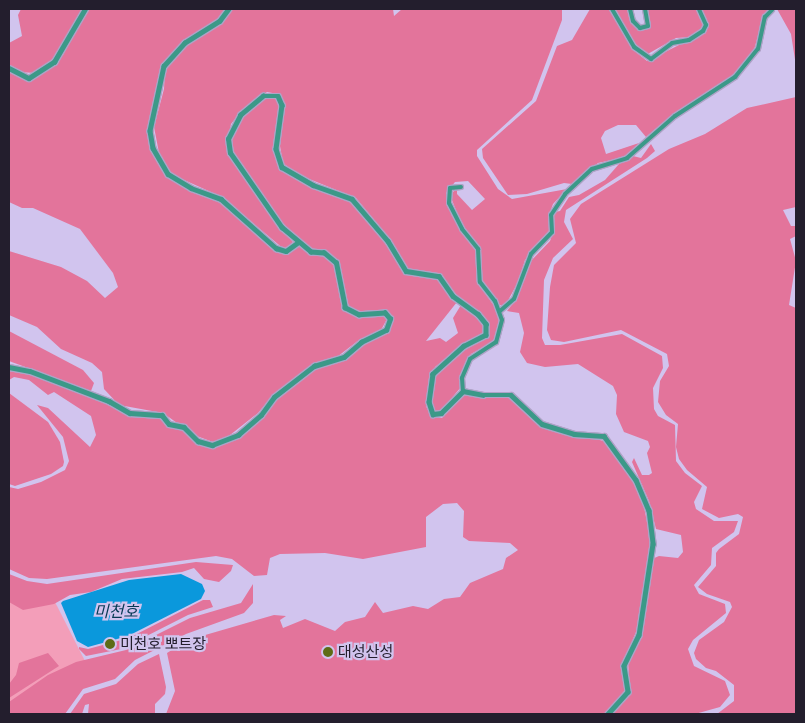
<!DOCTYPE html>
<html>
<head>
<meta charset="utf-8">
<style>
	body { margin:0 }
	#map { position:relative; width:805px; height:723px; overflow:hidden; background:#d1c4ee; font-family:"Titillium Web","Noto Sans KR",sans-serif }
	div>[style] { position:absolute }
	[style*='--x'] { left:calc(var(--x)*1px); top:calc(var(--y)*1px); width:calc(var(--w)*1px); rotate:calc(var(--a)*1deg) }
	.green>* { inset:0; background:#f39eb9 }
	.forest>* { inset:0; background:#e3749b }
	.water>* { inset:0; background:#0a98dc }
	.roads { filter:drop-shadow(1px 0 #aea3c7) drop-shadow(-1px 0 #aea3c7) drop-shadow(0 1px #aea3c7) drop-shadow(0 -1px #aea3c7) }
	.minor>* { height:4px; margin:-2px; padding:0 2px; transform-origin:2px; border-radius:2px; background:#3b9988 }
	.tertiary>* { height:4.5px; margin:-2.25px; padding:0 2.25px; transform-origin:2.25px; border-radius:2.25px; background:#3b9988 }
	.dots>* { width:14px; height:14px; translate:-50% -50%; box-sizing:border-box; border:2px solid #d1c4ee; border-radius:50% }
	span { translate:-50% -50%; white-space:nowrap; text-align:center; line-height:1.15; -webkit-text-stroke:4.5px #d1c4ee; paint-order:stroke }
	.poi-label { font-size:15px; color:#231e2d }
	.left { translate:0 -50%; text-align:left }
	.water-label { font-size:16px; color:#063954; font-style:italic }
	.frame { position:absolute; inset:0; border:10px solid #231e2d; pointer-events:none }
</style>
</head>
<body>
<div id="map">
	<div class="green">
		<i style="clip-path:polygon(9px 602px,55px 602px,85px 661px,9px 713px)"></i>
	</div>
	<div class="forest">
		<i style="clip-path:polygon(21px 9px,83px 9px,53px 61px,35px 73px,19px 72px,9px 65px,9px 43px,22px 36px,18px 15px)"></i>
		<i style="clip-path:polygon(87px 9px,227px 9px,217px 22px,179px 45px,162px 66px,149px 134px,155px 158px,169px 177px,223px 203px,279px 252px,289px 252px,298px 245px,313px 255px,327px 256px,336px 266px,346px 311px,362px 317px,378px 315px,388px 317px,380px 332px,359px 340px,333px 360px,307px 368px,268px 401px,258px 413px,225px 439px,213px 442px,194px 435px,163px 413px,119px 405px,104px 389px,102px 372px,92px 363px,61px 349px,37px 327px,9px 315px,9px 251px,61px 267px,87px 281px,105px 298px,118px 287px,113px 273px,80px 229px,33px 208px,22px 208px,9px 202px,9px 69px,25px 79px,38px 77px,63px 55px)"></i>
		<i style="clip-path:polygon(231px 9px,393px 9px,394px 16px,402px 9px,562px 9px,562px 20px,532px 100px,477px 150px,477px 156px,498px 189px,512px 199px,567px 189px,553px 204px,549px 215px,551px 228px,525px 260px,518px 282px,505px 306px,499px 305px,482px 281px,480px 248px,463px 228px,450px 195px,457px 188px,457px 194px,472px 210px,485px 199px,468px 181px,455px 182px,446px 193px,452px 216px,476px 248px,479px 285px,500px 314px,500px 323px,494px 341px,471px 354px,461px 387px,440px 412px,433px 412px,431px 404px,435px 376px,450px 359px,488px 336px,486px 322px,476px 310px,455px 295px,439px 274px,412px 273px,406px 268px,390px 239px,356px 198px,297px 174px,283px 163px,280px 146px,284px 103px,278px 94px,267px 92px,243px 109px,231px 124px,227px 147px,265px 209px,293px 242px,285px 250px,222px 197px,173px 175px,160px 158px,154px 127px,164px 89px,165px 70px,188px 42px,219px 25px)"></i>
		<i style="clip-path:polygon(590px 9px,611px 9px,632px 49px,647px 61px,707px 31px,707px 20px,701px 9px,770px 9px,763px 17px,754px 50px,734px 75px,708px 95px,672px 115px,646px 137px,636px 125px,618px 125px,605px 131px,601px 138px,606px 154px,639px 143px,625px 157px,598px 163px,572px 184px,564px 183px,527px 194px,508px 195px,483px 158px,482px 149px,536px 101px,557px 46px,572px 40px)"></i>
		<i style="clip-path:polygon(614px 9px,628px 9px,632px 22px,639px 30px,650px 25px,647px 9px,697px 9px,704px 26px,692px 37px,676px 38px,646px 55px,634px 43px)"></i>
		<i style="clip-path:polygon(777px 9px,796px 9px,796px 66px,791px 34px)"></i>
		<i style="clip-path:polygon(277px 96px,280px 102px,276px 142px,280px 167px,294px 178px,343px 195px,354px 203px,384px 239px,404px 271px,413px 276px,439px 278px,457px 302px,426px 341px,440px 338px,446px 342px,458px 333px,453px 318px,461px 305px,476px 315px,485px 326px,485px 334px,467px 342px,435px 367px,426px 406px,431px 417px,442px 418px,463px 395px,511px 398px,529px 417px,545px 428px,604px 441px,631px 477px,643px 502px,651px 542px,639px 625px,621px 667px,625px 690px,606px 714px,166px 714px,175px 691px,167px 653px,188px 640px,274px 615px,286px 616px,280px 620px,283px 628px,305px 619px,335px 631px,345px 622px,365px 617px,375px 602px,383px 613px,413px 606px,428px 609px,444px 599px,460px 597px,470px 583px,503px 569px,506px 558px,518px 550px,510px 543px,469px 541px,463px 537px,464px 511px,457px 503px,443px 504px,426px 517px,426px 547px,363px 559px,325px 553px,280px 554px,270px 558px,267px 575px,254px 576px,232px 559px,216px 556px,47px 579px,29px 578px,9px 569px,9px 487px,18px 489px,41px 482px,65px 470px,69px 461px,63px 437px,37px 405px,48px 408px,90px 447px,96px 435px,91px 416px,54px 392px,48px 395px,29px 380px,14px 377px,9px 380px,9px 369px,28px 372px,106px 401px,129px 415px,160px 417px,168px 426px,185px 430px,198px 442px,211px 447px,235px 438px,303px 375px,319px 365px,342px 361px,362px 344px,381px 336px,390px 328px,390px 315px,385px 311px,367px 313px,349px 308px,340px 266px,330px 254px,312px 251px,285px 227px,264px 202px,233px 153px,231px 139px,242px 116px,268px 97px)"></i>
		<i style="clip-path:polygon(796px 97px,796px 207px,783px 210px,791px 226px,796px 226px,796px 236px,790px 239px,796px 261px,789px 305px,796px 308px,796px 714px,717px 714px,734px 701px,734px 685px,716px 671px,706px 668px,696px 659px,694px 653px,699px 640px,724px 622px,732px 607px,730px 602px,707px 594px,698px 587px,716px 566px,716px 553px,719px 549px,739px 534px,743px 517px,738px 514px,719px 518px,702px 509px,707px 487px,687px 470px,679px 459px,676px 447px,678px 424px,666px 415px,658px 402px,660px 381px,669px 366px,667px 354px,621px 330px,564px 342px,551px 340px,547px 330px,550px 287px,554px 265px,576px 243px,570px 219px,581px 204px,669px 149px,705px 134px,747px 108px)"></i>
		<i style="clip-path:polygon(651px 144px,655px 151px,647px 158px,566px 210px,564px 222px,573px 239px,553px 258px,544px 280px,542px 338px,545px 345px,560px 345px,622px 334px,662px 356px,663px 368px,653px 388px,654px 409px,658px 416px,675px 425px,676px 461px,685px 473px,702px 486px,694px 502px,696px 509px,714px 521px,738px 521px,734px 532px,712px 548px,711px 565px,694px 585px,699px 594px,725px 604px,726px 613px,693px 640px,688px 649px,694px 666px,725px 681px,730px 695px,720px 707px,695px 714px,611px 714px,630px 692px,628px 661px,641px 636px,652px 559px,659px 556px,678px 558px,683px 552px,681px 535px,656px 529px,649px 501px,632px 462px,634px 458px,642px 475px,649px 475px,652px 473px,647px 453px,650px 447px,648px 441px,624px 432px,616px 414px,617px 395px,613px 386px,578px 364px,545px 367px,527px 363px,520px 352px,524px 333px,519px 313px,507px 311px,517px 298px,529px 263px,550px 241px,555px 228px,553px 218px,555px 212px,560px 211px,569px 197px,579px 195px,605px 180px,619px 164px,633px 156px,641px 158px)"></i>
		<i style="clip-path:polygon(9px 331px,83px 370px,94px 383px,91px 391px,9px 361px)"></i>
		<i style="clip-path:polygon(9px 393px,48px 422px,60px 442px,64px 462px,63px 466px,51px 474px,15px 486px,9px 484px)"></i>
		<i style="clip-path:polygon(196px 562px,233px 565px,231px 571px,219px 582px,204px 579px,194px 568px,182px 572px,122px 579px,91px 592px,70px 595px,54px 604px,23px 610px,9px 602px,9px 574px,27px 581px,47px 584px)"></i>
		<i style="clip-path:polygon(253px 584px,253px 603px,244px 613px,186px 634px,135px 660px,115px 679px,83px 689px,65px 714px,9px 714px,9px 702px,48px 675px,76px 662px,126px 650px,190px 618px,241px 603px)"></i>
		<i style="clip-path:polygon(203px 600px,210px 600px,213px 607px,188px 615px,121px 649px,86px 656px,79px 649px,79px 647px,88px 649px,129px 638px)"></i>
		<i style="clip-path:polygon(48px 653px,59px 666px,9px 698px,9px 684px,16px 675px,19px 663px)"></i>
		<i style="clip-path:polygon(159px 654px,166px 687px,165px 694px,155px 704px,155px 714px,88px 714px,89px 704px,85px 705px,82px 714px,70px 714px,84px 694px,116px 684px,138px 664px)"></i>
	</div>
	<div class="water">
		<i style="clip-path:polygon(181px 574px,202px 584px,205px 591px,201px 599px,128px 636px,88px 647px,77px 641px,61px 603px,63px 601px,129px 580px)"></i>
	</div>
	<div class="roads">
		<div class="minor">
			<i style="--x:612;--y:9;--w:44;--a:59.9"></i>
			<i style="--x:634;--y:47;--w:21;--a:35"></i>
			<i style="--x:651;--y:59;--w:26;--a:-37"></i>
			<i style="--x:672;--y:43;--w:17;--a:-10"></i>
			<i style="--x:689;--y:40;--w:17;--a:-33"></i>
			<i style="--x:703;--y:31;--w:7;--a:-63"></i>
			<i style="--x:706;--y:25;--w:17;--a:-114"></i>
			<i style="--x:630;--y:9;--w:12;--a:76"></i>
			<i style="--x:633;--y:21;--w:10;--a:45"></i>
			<i style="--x:640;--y:28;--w:8;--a:-14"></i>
			<i style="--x:648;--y:26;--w:17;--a:-100"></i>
			<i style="--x:461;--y:187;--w:11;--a:175"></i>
			<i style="--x:450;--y:188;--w:15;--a:94"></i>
			<i style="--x:449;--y:203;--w:29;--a:63"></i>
			<i style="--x:462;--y:229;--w:26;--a:51"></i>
			<i style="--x:478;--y:249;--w:33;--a:87"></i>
			<i style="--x:480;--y:282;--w:24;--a:52"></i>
			<i style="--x:495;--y:301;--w:20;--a:70"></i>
			<i style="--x:502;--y:320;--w:23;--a:105"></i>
			<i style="--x:496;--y:342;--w:31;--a:147"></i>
			<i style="--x:470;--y:359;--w:21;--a:113"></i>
			<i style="--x:462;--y:378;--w:13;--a:86"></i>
			<i style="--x:500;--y:311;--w:18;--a:-41"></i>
			<i style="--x:514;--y:299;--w:48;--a:-69.3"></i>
			<i style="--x:531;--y:254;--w:30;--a:-46"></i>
			<i style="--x:552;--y:232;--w:17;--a:-93"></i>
			<i style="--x:551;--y:215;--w:25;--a:-56"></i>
			<i style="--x:565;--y:194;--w:37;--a:-43"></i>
			<i style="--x:592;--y:169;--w:37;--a:-17"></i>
			<i style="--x:627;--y:158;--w:64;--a:-41.2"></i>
			<i style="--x:675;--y:116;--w:72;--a:-33"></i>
			<i style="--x:735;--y:77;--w:36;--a:-51"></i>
			<i style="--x:758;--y:49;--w:33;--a:-78"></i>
			<i style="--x:765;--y:17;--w:10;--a:-45"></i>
		</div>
		<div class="tertiary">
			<i style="--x:229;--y:9;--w:15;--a:127"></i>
			<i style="--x:220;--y:21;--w:41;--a:147.8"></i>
			<i style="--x:185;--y:43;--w:31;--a:132"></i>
			<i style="--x:164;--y:66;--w:66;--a:102.2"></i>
			<i style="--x:150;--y:131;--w:17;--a:80"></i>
			<i style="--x:153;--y:148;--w:30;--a:60"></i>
			<i style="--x:168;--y:174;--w:27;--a:31"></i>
			<i style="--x:191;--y:188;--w:32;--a:20"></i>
			<i style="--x:221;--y:199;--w:74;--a:41.7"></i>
			<i style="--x:276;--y:248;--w:10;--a:17"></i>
			<i style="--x:286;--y:251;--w:14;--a:-36"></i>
			<i style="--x:9;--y:68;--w:22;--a:27"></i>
			<i style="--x:29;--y:78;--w:30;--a:-33"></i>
			<i style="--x:54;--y:62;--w:61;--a:-59.7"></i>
			<i style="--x:9;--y:367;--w:21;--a:11"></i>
			<i style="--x:30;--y:371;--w:85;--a:20.8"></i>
			<i style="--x:109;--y:401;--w:24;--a:30"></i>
			<i style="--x:130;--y:413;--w:32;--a:4"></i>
			<i style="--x:162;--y:415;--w:11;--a:52"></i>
			<i style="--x:169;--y:424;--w:15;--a:11"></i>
			<i style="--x:184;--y:427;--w:20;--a:45"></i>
			<i style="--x:198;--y:441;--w:15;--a:16"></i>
			<i style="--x:212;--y:445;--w:28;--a:-21"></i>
			<i style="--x:238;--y:435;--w:30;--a:-41"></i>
			<i style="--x:261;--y:415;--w:22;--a:-54"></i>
			<i style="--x:274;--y:397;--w:51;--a:-37.8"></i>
			<i style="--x:314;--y:366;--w:31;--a:-17"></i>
			<i style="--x:344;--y:357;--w:23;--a:-41"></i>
			<i style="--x:361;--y:342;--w:28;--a:-26"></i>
			<i style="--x:386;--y:330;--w:12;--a:-70"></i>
			<i style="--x:390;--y:319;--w:8;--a:-130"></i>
			<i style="--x:385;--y:313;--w:26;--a:176"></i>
			<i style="--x:359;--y:315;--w:16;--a:-153"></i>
			<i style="--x:345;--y:308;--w:46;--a:-101.3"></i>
			<i style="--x:336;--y:263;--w:16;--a:-140"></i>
			<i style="--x:324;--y:253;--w:13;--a:-176"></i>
			<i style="--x:311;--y:252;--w:38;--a:-140"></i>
			<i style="--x:282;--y:228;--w:91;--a:-124.7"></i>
			<i style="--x:230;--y:153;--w:14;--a:-98"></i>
			<i style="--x:228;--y:139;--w:27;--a:-63"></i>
			<i style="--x:240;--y:115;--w:30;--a:-40"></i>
			<i style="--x:263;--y:96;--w:15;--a:0"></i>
			<i style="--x:278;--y:96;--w:10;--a:66"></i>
			<i style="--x:282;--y:105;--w:44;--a:97.8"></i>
			<i style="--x:276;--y:149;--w:19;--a:72"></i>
			<i style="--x:282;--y:167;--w:36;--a:30"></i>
			<i style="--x:313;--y:185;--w:41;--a:19.7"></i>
			<i style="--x:352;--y:199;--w:55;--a:49.4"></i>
			<i style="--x:388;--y:241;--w:35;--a:59"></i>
			<i style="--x:406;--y:271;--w:33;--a:9"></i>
			<i style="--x:439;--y:276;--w:24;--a:55"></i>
			<i style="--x:453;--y:296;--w:31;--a:36"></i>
			<i style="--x:478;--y:314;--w:13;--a:51"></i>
			<i style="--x:486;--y:324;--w:11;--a:90"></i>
			<i style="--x:486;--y:335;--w:25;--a:153"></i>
			<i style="--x:464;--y:346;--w:42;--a:137.9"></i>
			<i style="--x:433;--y:374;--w:28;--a:98"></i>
			<i style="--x:429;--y:402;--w:13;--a:72"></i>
			<i style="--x:433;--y:414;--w:8;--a:-7"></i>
			<i style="--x:441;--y:413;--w:31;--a:-45"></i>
			<i style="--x:463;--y:391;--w:20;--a:11"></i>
			<i style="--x:483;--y:395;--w:28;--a:0"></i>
			<i style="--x:511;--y:395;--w:42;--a:43.1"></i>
			<i style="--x:542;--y:424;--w:34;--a:17"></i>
			<i style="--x:574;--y:434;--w:30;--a:4"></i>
			<i style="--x:604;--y:436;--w:54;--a:54"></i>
			<i style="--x:636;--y:480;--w:33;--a:67"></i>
			<i style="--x:649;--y:510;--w:34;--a:83"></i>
			<i style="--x:653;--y:544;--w:92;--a:98.7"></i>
			<i style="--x:639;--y:635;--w:34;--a:116"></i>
			<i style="--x:624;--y:666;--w:26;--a:81"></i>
			<i style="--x:628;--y:692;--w:30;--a:132"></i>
		</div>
	</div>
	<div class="dots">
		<i style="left:110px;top:644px;background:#5d6c16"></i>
		<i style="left:328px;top:652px;background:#5d6c16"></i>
	</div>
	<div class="poi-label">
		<span class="left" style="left:120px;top:644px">미천호 뽀트장</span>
		<span class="left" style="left:338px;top:652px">대성산성</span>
	</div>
	<div class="water-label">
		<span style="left:116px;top:611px">미천호</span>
	</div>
	<div class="frame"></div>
</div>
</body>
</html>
